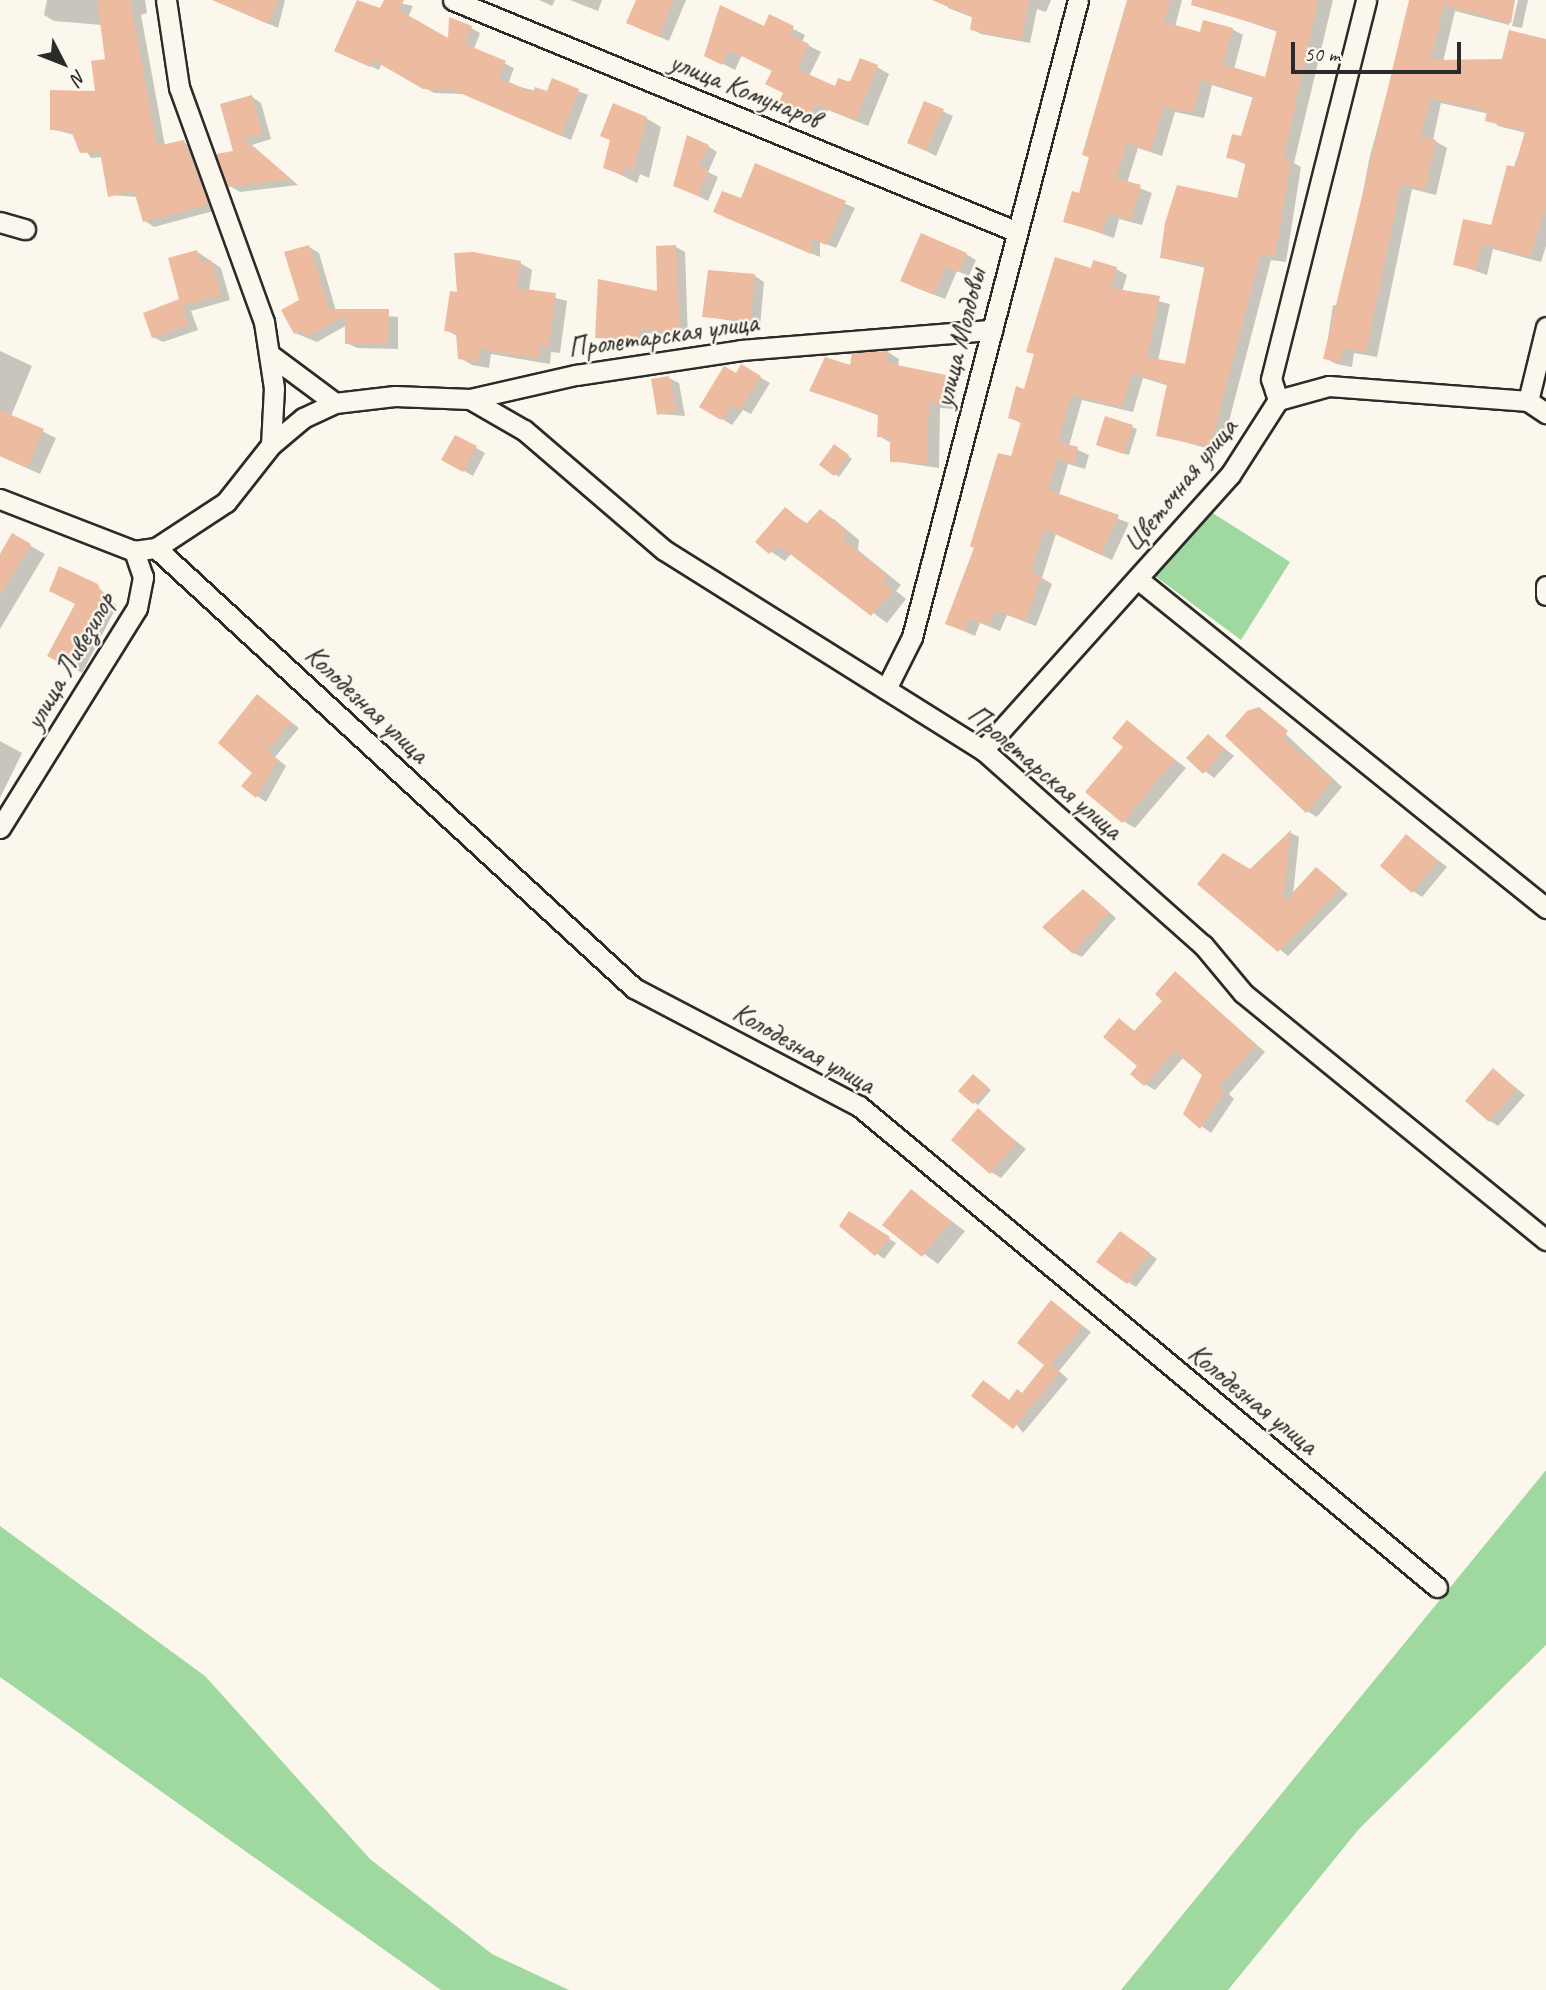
<!DOCTYPE html>
<html>
<head>
<meta charset="utf-8">
<style>
	body { margin:0 }
	#map { position:relative; width:1546px; height:1990px; overflow:hidden; background:#fbf7ec; font-family:Caveat,sans-serif }
	div>[style] { position:absolute }
	[style*='--x'] { left:calc(var(--x)*1px); top:calc(var(--y)*1px); width:calc(var(--w)*1px); rotate:calc(var(--a)*1deg) }
	.green>* { inset:0; background:#a0d99f }
	.shadow>* { inset:0; background:#0003 }
	.building>* { inset:0; background:#edbb9f }
	.roads { filter:drop-shadow(2px 0 #2b2b2b) drop-shadow(-2px 0 #2b2b2b) drop-shadow(0 2px #2b2b2b) drop-shadow(0 -2px #2b2b2b) }
	.minor>* { height:19px; margin:-9.5px; padding:0 9.5px; transform-origin:9.5px; border-radius:9.5px; background:#fbf7ec }
	span { translate:-50% -50%; white-space:nowrap; text-align:center; line-height:1.15; -webkit-text-stroke:5px #fbf7ec; paint-order:stroke }
	.street-label { font-size:28px; color:#2b2b2b }
	.north { position:absolute; left:28px; top:28px; width:70px; height:70px; -webkit-text-stroke:5px #fbf7ec; paint-order:stroke; rotate:132deg; font-size:19px; font-weight:700; line-height:28px; text-align:center; color:#2b2b2b }
	.north::after { content:''; display:block; margin:auto; width:24px; height:32px; background:#2b2b2b; clip-path:polygon(50% 0,100% 100%,50% 72%,0 100%) }
	.scale { position:absolute; left:1291px; top:42px; width:170px; height:32px; box-sizing:border-box; border:4px solid #2b2b2b; border-top:0; padding-left:9px; font-size:21px; line-height:24px; white-space:nowrap; color:#2b2b2b; -webkit-text-stroke:5px #fbf7ec; paint-order:stroke }
</style>
</head>
<body>
<div id="map">
	<div class="green">
		<i style="clip-path:polygon(1211px 512px,1290px 562px,1241px 640px,1155px 576px)"></i>
		<i style="clip-path:polygon(1546px 1470px,1546px 1645px,1359px 1829px,1228px 1990px,1121px 1990px)"></i>
		<i style="clip-path:polygon(0 1526px,205px 1676px,370px 1859px,492px 1954px,569px 1990px,441px 1990px,0 1677px)"></i>
	</div>
	<div class="shadow">
		<i style="clip-path:polygon(47px 0,145px 0,147px 13px,141px 15px,165px 146px,183px 142px,193px 148px,217px 210px,154px 227px,145px 221px,138px 197px,109px 195px,103px 157px,91px 158px,75px 135px,51px 129px,97px 93px,107px 61px,102px 25px,54px 21px,44px 15px)"></i>
		<i style="clip-path:polygon(246px 0,285px 0,278px 28px,241px 11px)"></i>
		<i style="clip-path:polygon(386px 0,413px 6px,408px 17px,449px 41px,471px 28px,480px 33px,474px 49px,514px 68px,508px 84px,548px 94px,553px 81px,588px 95px,571px 140px,463px 94px,434px 93px,382px 63px,379px 70px,345px 55px)"></i>
		<i style="clip-path:polygon(539px 0,555px 0,552px 6px)"></i>
		<i style="clip-path:polygon(570px 0,602px 0,598px 11px)"></i>
		<i style="clip-path:polygon(637px 0,686px 0,669px 41px,628px 23px)"></i>
		<i style="clip-path:polygon(951px 0,1051px 0,1046px 12px,1037px 9px,1030px 43px,981px 34px,972px 29px,974px 18px,948px 8px)"></i>
		<i style="clip-path:polygon(1128px 0,1182px 0,1175px 27px,1201px 34px,1232px 29px,1243px 35px,1234px 69px,1266px 79px,1278px 32px,1223px 13px,1227px 0,1333px 0,1294px 163px,1301px 167px,1286px 262px,1271px 260px,1221px 452px,1158px 435px,1169px 386px,1143px 378px,1133px 412px,1082px 400px,1069px 446px,1089px 455px,1085px 469px,1068px 464px,1059px 495px,1129px 523px,1112px 560px,1056px 534px,1042px 578px,1052px 584px,1036px 626px,1007px 615px,1000px 631px,980px 623px,975px 636px,948px 624px,1013px 459px,1022px 424px,1010px 417px,1026px 391px,1036px 355px,1028px 351px,1092px 270px,1116px 269px,1127px 275px,1122px 292px,1170px 304px,1158px 361px,1186px 366px,1206px 268px,1162px 258px,1238px 200px,1247px 165px,1228px 157px,1243px 138px,1254px 98px,1212px 85px,1204px 118px,1175px 112px,1162px 156px,1138px 148px,1127px 183px,1152px 193px,1142px 225px,1119px 219px,1114px 238px,1065px 221px,1080px 195px,1090px 158px,1084px 154px)"></i>
		<i style="clip-path:polygon(1412px 0,1514px 0,1509px 25px,1455px 11px,1443px 62px,1504px 61px,1546px 40px,1546px 246px,1541px 262px,1493px 249px,1487px 275px,1455px 264px,1492px 227px,1526px 133px,1498px 126px,1489px 114px,1441px 103px,1433px 140px,1447px 148px,1436px 195px,1412px 189px,1377px 357px,1354px 353px,1352px 367px,1336px 364px,1325px 358px,1333px 305px,1342px 306px,1369px 160px)"></i>
		<i style="clip-path:polygon(1518px 0,1528px 0,1522px 28px,1512px 26px)"></i>
		<i style="clip-path:polygon(770px 17px,805px 35px,802px 42px,821px 52px,809px 76px,836px 88px,877px 67px,889px 74px,868px 126px,828px 110px,823px 121px,793px 108px,781px 101px,785px 93px,774px 71px,742px 55px,735px 70px,706px 55px,765px 28px)"></i>
		<i style="clip-path:polygon(252px 97px,261px 103px,271px 139px,252px 145px,298px 185px,240px 192px,230px 186px)"></i>
		<i style="clip-path:polygon(925px 103px,953px 116px,936px 156px,909px 142px)"></i>
		<i style="clip-path:polygon(646px 118px,661px 127px,649px 178px,640px 174px,637px 183px,605px 167px)"></i>
		<i style="clip-path:polygon(708px 146px,717px 152px,708px 172px,718px 177px,708px 201px,685px 190px)"></i>
		<i style="clip-path:polygon(756px 165px,855px 208px,836px 248px,820px 242px,820px 257px,724px 217px,742px 201px)"></i>
		<i style="clip-path:polygon(309px 247px,319px 253px,336px 311px,398px 317px,398px 349px,357px 348px,347px 343px,347px 325px,317px 342px,295px 333px)"></i>
		<i style="clip-path:polygon(676px 247px,685px 252px,688px 337px,648px 333px,648px 344px,597px 337px,659px 293px)"></i>
		<i style="clip-path:polygon(196px 251px,221px 268px,230px 300px,191px 311px,198px 330px,163px 342px,153px 337px,181px 301px)"></i>
		<i style="clip-path:polygon(966px 254px,976px 260px,969px 276px,957px 271px,945px 299px,912px 286px)"></i>
		<i style="clip-path:polygon(520px 263px,532px 270px,529px 291px,567px 301px,560px 353px,551px 352px,550px 364px,491px 354px,489px 368px,472px 365px,460px 358px,457px 336px,446px 330px,459px 294px)"></i>
		<i style="clip-path:polygon(755px 276px,764px 282px,760px 326px,704px 316px)"></i>
		<i style="clip-path:polygon(0 351px,32px 366px,11px 416px,56px 438px,40px 474px,0 456px)"></i>
		<i style="clip-path:polygon(888px 352px,899px 359px,898px 367px,957px 383px,954px 409px,940px 408px,939px 468px,891px 461px,891px 443px,879px 436px,880px 416px,811px 390px)"></i>
		<i style="clip-path:polygon(742px 367px,770px 383px,751px 414px,743px 410px,732px 425px,702px 407px)"></i>
		<i style="clip-path:polygon(669px 378px,679px 383px,685px 416px,659px 414px)"></i>
		<i style="clip-path:polygon(1106px 418px,1137px 429px,1129px 455px,1102px 447px)"></i>
		<i style="clip-path:polygon(456px 437px,485px 453px,473px 476px,444px 459px)"></i>
		<i style="clip-path:polygon(838px 448px,852px 459px,839px 477px,821px 465px)"></i>
		<i style="clip-path:polygon(785px 509px,808px 524px,821px 512px,835px 520px,859px 540px,858px 550px,901px 585px,896px 591px,906px 599px,887px 623px,792px 553px,785px 561px,757px 542px)"></i>
		<i style="clip-path:polygon(13px 536px,45px 554px,0 629px,0 556px)"></i>
		<i style="clip-path:polygon(97px 586px,117px 606px,82px 673px,50px 655px)"></i>
		<i style="clip-path:polygon(258px 697px,299px 728px,275px 757px,286px 766px,266px 802px,243px 786px,254px 773px)"></i>
		<i style="clip-path:polygon(1259px 709px,1342px 787px,1317px 817px,1307px 811px)"></i>
		<i style="clip-path:polygon(1127px 722px,1186px 768px,1135px 828px,1123px 821px)"></i>
		<i style="clip-path:polygon(1209px 736px,1234px 756px,1214px 778px,1189px 758px)"></i>
		<i style="clip-path:polygon(0 741px,22px 753px,0 798px)"></i>
		<i style="clip-path:polygon(1291px 833px,1299px 837px,1293px 895px,1316px 869px,1348px 894px,1288px 956px,1199px 884px,1250px 871px)"></i>
		<i style="clip-path:polygon(1407px 836px,1447px 867px,1422px 897px,1413px 891px)"></i>
		<i style="clip-path:polygon(1091px 896px,1116px 918px,1082px 957px,1074px 953px)"></i>
		<i style="clip-path:polygon(1176px 973px,1265px 1052px,1229px 1094px,1234px 1099px,1211px 1133px,1185px 1114px,1204px 1074px,1184px 1057px,1155px 1090px,1145px 1084px,1119px 1020px,1136px 1032px,1164px 1000px)"></i>
		<i style="clip-path:polygon(1493px 1070px,1525px 1095px,1498px 1126px,1490px 1121px)"></i>
		<i style="clip-path:polygon(977px 1079px,991px 1090px,978px 1105px,974px 1102px)"></i>
		<i style="clip-path:polygon(978px 1111px,1026px 1149px,1001px 1178px,991px 1172px)"></i>
		<i style="clip-path:polygon(911px 1191px,965px 1231px,938px 1264px,885px 1225px)"></i>
		<i style="clip-path:polygon(850px 1214px,896px 1243px,884px 1259px,841px 1226px)"></i>
		<i style="clip-path:polygon(1129px 1238px,1157px 1259px,1136px 1287px,1128px 1282px)"></i>
		<i style="clip-path:polygon(1052px 1303px,1091px 1332px,1059px 1371px,1068px 1379px,1023px 1433px,984px 1382px,1010px 1401px,1023px 1394px,1046px 1364px)"></i>
	</div>
	<div class="building">
		<i style="clip-path:polygon(97px 0,130px 0,157px 146px,184px 140px,209px 205px,143px 222px,134px 191px,108px 197px,100px 152px,80px 153px,71px 131px,50px 130px,50px 90px,95px 91px,91px 61px,105px 59px)"></i>
		<i style="clip-path:polygon(212px 0,278px 0,268px 24px)"></i>
		<i style="clip-path:polygon(357px 0,380px 8px,384px 0,404px 0,399px 10px,448px 38px,449px 17px,472px 26px,465px 44px,506px 61px,499px 78px,533px 92px,535px 87px,547px 91px,552px 78px,579px 89px,561px 136px,453px 90px,423px 89px,373px 60px,370px 67px,334px 51px)"></i>
		<i style="clip-path:polygon(636px 0,674px 0,659px 37px,626px 23px)"></i>
		<i style="clip-path:polygon(932px 0,1029px 0,1021px 40px,970px 30px,972px 17px)"></i>
		<i style="clip-path:polygon(1127px 0,1170px 0,1164px 22px,1200px 32px,1203px 20px,1233px 28px,1223px 64px,1265px 77px,1277px 30px,1191px 5px,1192px 0,1318px 0,1284px 157px,1291px 159px,1275px 257px,1261px 254px,1210px 447px,1156px 436px,1167px 384px,1132px 373px,1122px 407px,1071px 395px,1058px 442px,1078px 447px,1074px 464px,1057px 459px,1048px 490px,1119px 515px,1101px 555px,1044px 529px,1031px 572px,1042px 576px,1025px 621px,995px 610px,989px 626px,969px 618px,964px 631px,945px 624px,974px 548px,970px 546px,998px 453px,1011px 456px,1021px 422px,1008px 418px,1016px 386px,1024px 389px,1034px 354px,1026px 352px,1055px 257px,1091px 268px,1093px 260px,1117px 267px,1111px 288px,1160px 296px,1147px 357px,1185px 364px,1205px 264px,1160px 258px,1165px 223px,1177px 185px,1237px 198px,1246px 162px,1226px 158px,1232px 134px,1241px 136px,1253px 96px,1201px 80px,1193px 113px,1164px 107px,1151px 151px,1127px 143px,1116px 178px,1141px 185px,1131px 220px,1108px 214px,1102px 233px,1063px 222px,1072px 191px,1079px 193px,1089px 157px,1082px 155px)"></i>
		<i style="clip-path:polygon(1409px 0,1445px 0,1431px 60px,1502px 59px,1509px 30px,1546px 39px,1546px 206px,1530px 257px,1482px 244px,1476px 270px,1453px 265px,1463px 219px,1491px 225px,1507px 165px,1515px 167px,1525px 131px,1485px 121px,1487px 111px,1430px 98px,1421px 136px,1436px 140px,1425px 190px,1401px 184px,1366px 352px,1343px 348px,1341px 362px,1323px 359px)"></i>
		<i style="clip-path:polygon(1446px 0,1515px 0,1511px 23px,1446px 6px)"></i>
		<i style="clip-path:polygon(720px 5px,764px 26px,769px 14px,794px 26px,790px 35px,809px 44px,797px 69px,835px 86px,838px 78px,850px 82px,860px 58px,878px 65px,856px 120px,815px 104px,811px 115px,779px 102px,783px 93px,765px 84px,772px 71px,729px 50px,722px 65px,704px 56px)"></i>
		<i style="clip-path:polygon(252px 95px,262px 134px,244px 139px,291px 179px,228px 187px,216px 154px,233px 151px,220px 104px)"></i>
		<i style="clip-path:polygon(924px 101px,944px 109px,926px 151px,907px 143px)"></i>
		<i style="clip-path:polygon(613px 103px,647px 117px,633px 171px,625px 167px,622px 175px,603px 168px,610px 140px,600px 136px)"></i>
		<i style="clip-path:polygon(687px 135px,709px 145px,699px 166px,709px 170px,698px 196px,673px 186px)"></i>
		<i style="clip-path:polygon(755px 163px,846px 201px,826px 245px,811px 238px,811px 254px,713px 212px,722px 191px,741px 198px)"></i>
		<i style="clip-path:polygon(921px 233px,967px 253px,959px 272px,946px 267px,934px 295px,900px 281px)"></i>
		<i style="clip-path:polygon(309px 245px,329px 309px,389px 309px,388px 344px,345px 344px,345px 316px,306px 337px,302px 330px,294px 334px,281px 310px,299px 300px,284px 252px)"></i>
		<i style="clip-path:polygon(676px 245px,680px 333px,640px 329px,640px 340px,595px 338px,598px 279px,657px 291px,656px 246px)"></i>
		<i style="clip-path:polygon(197px 250px,201px 263px,211px 260px,221px 295px,182px 306px,189px 325px,152px 338px,143px 313px,179px 299px,168px 258px)"></i>
		<i style="clip-path:polygon(473px 252px,521px 261px,517px 288px,556px 293px,548px 348px,540px 346px,538px 359px,480px 349px,478px 362px,458px 359px,456px 333px,444px 331px,450px 291px,457px 292px,454px 253px)"></i>
		<i style="clip-path:polygon(708px 270px,755px 274px,750px 322px,702px 317px)"></i>
		<i style="clip-path:polygon(888px 351px,887px 363px,946px 375px,943px 404px,929px 402px,927px 463px,890px 462px,890px 438px,877px 437px,878px 414px,809px 391px,825px 357px,850px 365px,852px 353px)"></i>
		<i style="clip-path:polygon(741px 364px,761px 376px,740px 410px,733px 405px,721px 420px,699px 407px,724px 366px,736px 373px)"></i>
		<i style="clip-path:polygon(669px 376px,676px 411px,657px 415px,651px 379px)"></i>
		<i style="clip-path:polygon(0 410px,44px 429px,27px 468px,0 456px)"></i>
		<i style="clip-path:polygon(1105px 416px,1133px 425px,1124px 454px,1096px 445px)"></i>
		<i style="clip-path:polygon(455px 435px,477px 446px,463px 472px,441px 460px)"></i>
		<i style="clip-path:polygon(834px 444px,849px 455px,834px 476px,819px 465px)"></i>
		<i style="clip-path:polygon(785px 507px,806px 524px,820px 509px,845px 530px,844px 540px,888px 576px,883px 582px,893px 590px,871px 616px,785px 550px,777px 546px,769px 554px,755px 542px)"></i>
		<i style="clip-path:polygon(12px 533px,31px 544px,0 595px,0 554px)"></i>
		<i style="clip-path:polygon(59px 566px,98px 584px,103px 597px,66px 666px,47px 656px,75px 604px,49px 591px)"></i>
		<i style="clip-path:polygon(257px 694px,291px 722px,267px 751px,278px 760px,256px 798px,241px 786px,252px 773px,218px 743px)"></i>
		<i style="clip-path:polygon(1259px 707px,1288px 731px,1283px 738px,1333px 780px,1306px 813px,1225px 736px,1247px 711px)"></i>
		<i style="clip-path:polygon(1127px 720px,1175px 760px,1122px 823px,1085px 792px,1123px 747px,1112px 738px)"></i>
		<i style="clip-path:polygon(1208px 734px,1225px 749px,1203px 774px,1186px 758px)"></i>
		<i style="clip-path:polygon(1291px 830px,1283px 903px,1316px 867px,1341px 888px,1278px 952px,1197px 884px,1223px 853px,1250px 869px)"></i>
		<i style="clip-path:polygon(1406px 834px,1438px 861px,1412px 893px,1380px 866px)"></i>
		<i style="clip-path:polygon(1083px 889px,1109px 912px,1073px 954px,1042px 927px)"></i>
		<i style="clip-path:polygon(1175px 971px,1256px 1045px,1219px 1087px,1225px 1092px,1200px 1129px,1183px 1114px,1202px 1075px,1174px 1051px,1144px 1086px,1130px 1074px,1137px 1066px,1103px 1037px,1119px 1018px,1134px 1031px,1162px 1001px,1155px 994px)"></i>
		<i style="clip-path:polygon(1493px 1068px,1517px 1089px,1489px 1122px,1465px 1101px)"></i>
		<i style="clip-path:polygon(973px 1074px,988px 1087px,973px 1104px,958px 1091px)"></i>
		<i style="clip-path:polygon(978px 1108px,1017px 1143px,990px 1174px,951px 1140px)"></i>
		<i style="clip-path:polygon(911px 1189px,951px 1221px,922px 1257px,882px 1225px)"></i>
		<i style="clip-path:polygon(849px 1211px,890px 1237px,875px 1256px,839px 1226px)"></i>
		<i style="clip-path:polygon(1120px 1231px,1150px 1253px,1127px 1284px,1096px 1262px)"></i>
		<i style="clip-path:polygon(1051px 1300px,1083px 1326px,1051px 1365px,1060px 1372px,1013px 1429px,971px 1396px,983px 1380px,1009px 1400px,1017px 1389px,1022px 1393px,1044px 1365px,1017px 1343px)"></i>
	</div>
	<div class="roads">
		<div class="minor">
			<i style="--x:453;--y:0;--w:608;--a:22.34"></i>
			<i style="--x:0;--y:222;--w:26;--a:16"></i>
			<i style="--x:269;--y:354;--w:82;--a:36.6"></i>
			<i style="--x:470;--y:399;--w:109;--a:-12.8"></i>
			<i style="--x:576;--y:375;--w:167;--a:-8.6"></i>
			<i style="--x:741;--y:350;--w:252;--a:-4.6"></i>
			<i style="--x:1278;--y:400;--w:53;--a:-15.4"></i>
			<i style="--x:1329;--y:386;--w:200;--a:4.3"></i>
			<i style="--x:1528;--y:401;--w:22;--a:34"></i>
			<i style="--x:1528;--y:401;--w:76;--a:-76.3"></i>
			<i style="--x:271;--y:445;--w:42;--a:-40.2"></i>
			<i style="--x:303;--y:418;--w:35;--a:-25"></i>
			<i style="--x:335;--y:403;--w:60;--a:-6.7"></i>
			<i style="--x:395;--y:396;--w:75;--a:2.3"></i>
			<i style="--x:470;--y:399;--w:62;--a:29.9"></i>
			<i style="--x:524;--y:430;--w:184;--a:40.6"></i>
			<i style="--x:664;--y:550;--w:377;--a:32.1"></i>
			<i style="--x:983;--y:750;--w:294;--a:41.6"></i>
			<i style="--x:1203;--y:945;--w:62;--a:50.2"></i>
			<i style="--x:1243;--y:993;--w:391;--a:39.2"></i>
			<i style="--x:0;--y:499;--w:144;--a:21.2"></i>
			<i style="--x:134;--y:551;--w:22;--a:-8"></i>
			<i style="--x:156;--y:548;--w:84;--a:-33.3"></i>
			<i style="--x:226;--y:502;--w:73;--a:-51.7"></i>
			<i style="--x:271;--y:445;--w:57;--a:-87"></i>
			<i style="--x:274;--y:388;--w:67;--a:-98.6"></i>
			<i style="--x:264;--y:322;--w:250;--a:-109.9"></i>
			<i style="--x:179;--y:87;--w:88;--a:-98.5"></i>
			<i style="--x:156;--y:548;--w:650;--a:42.63"></i>
			<i style="--x:634;--y:988;--w:254;--a:27.7"></i>
			<i style="--x:859;--y:1106;--w:752;--a:39.77"></i>
			<i style="--x:1139;--y:580;--w:523;--a:38.87"></i>
			<i style="--x:1546;--y:586;--w:9;--a:90"></i>
			<i style="--x:888;--y:685;--w:54;--a:-63.4"></i>
			<i style="--x:912;--y:637;--w:658;--a:-75.39"></i>
			<i style="--x:983;--y:750;--w:370;--a:-48.1"></i>
			<i style="--x:1230;--y:475;--w:89;--a:-57.4"></i>
			<i style="--x:1278;--y:400;--w:22;--a:-108"></i>
			<i style="--x:1271;--y:379;--w:391;--a:-75.9"></i>
			<i style="--x:0;--y:828;--w:259;--a:-58.1"></i>
			<i style="--x:137;--y:608;--w:32;--a:-79"></i>
			<i style="--x:143;--y:577;--w:28;--a:-109"></i>
		</div>
	</div>
	<div class="street-label">
		<span style="left:745px;top:90px;rotate:22deg">улица Комунаров</span>
		<span style="left:663px;top:335px;rotate:-8deg">Пролетарская улица</span>
		<span style="left:960px;top:338px;rotate:-76deg">улица Молдовы</span>
		<span style="left:1180px;top:485px;rotate:-51deg">Цветочная улица</span>
		<span style="left:70px;top:661px;rotate:-60deg">улица Ливезилор</span>
		<span style="left:367px;top:704px;rotate:43deg">Колодезная улица</span>
		<span style="left:1045px;top:772px;rotate:40deg">Пролетарская улица</span>
		<span style="left:804px;top:1048px;rotate:29deg">Колодезная улица</span>
		<span style="left:1253px;top:1399px;rotate:39deg">Колодезная улица</span>
	</div>
	<div class="north">N</div>
	<div class="scale">50 m</div>
</div>
</body>
</html>
